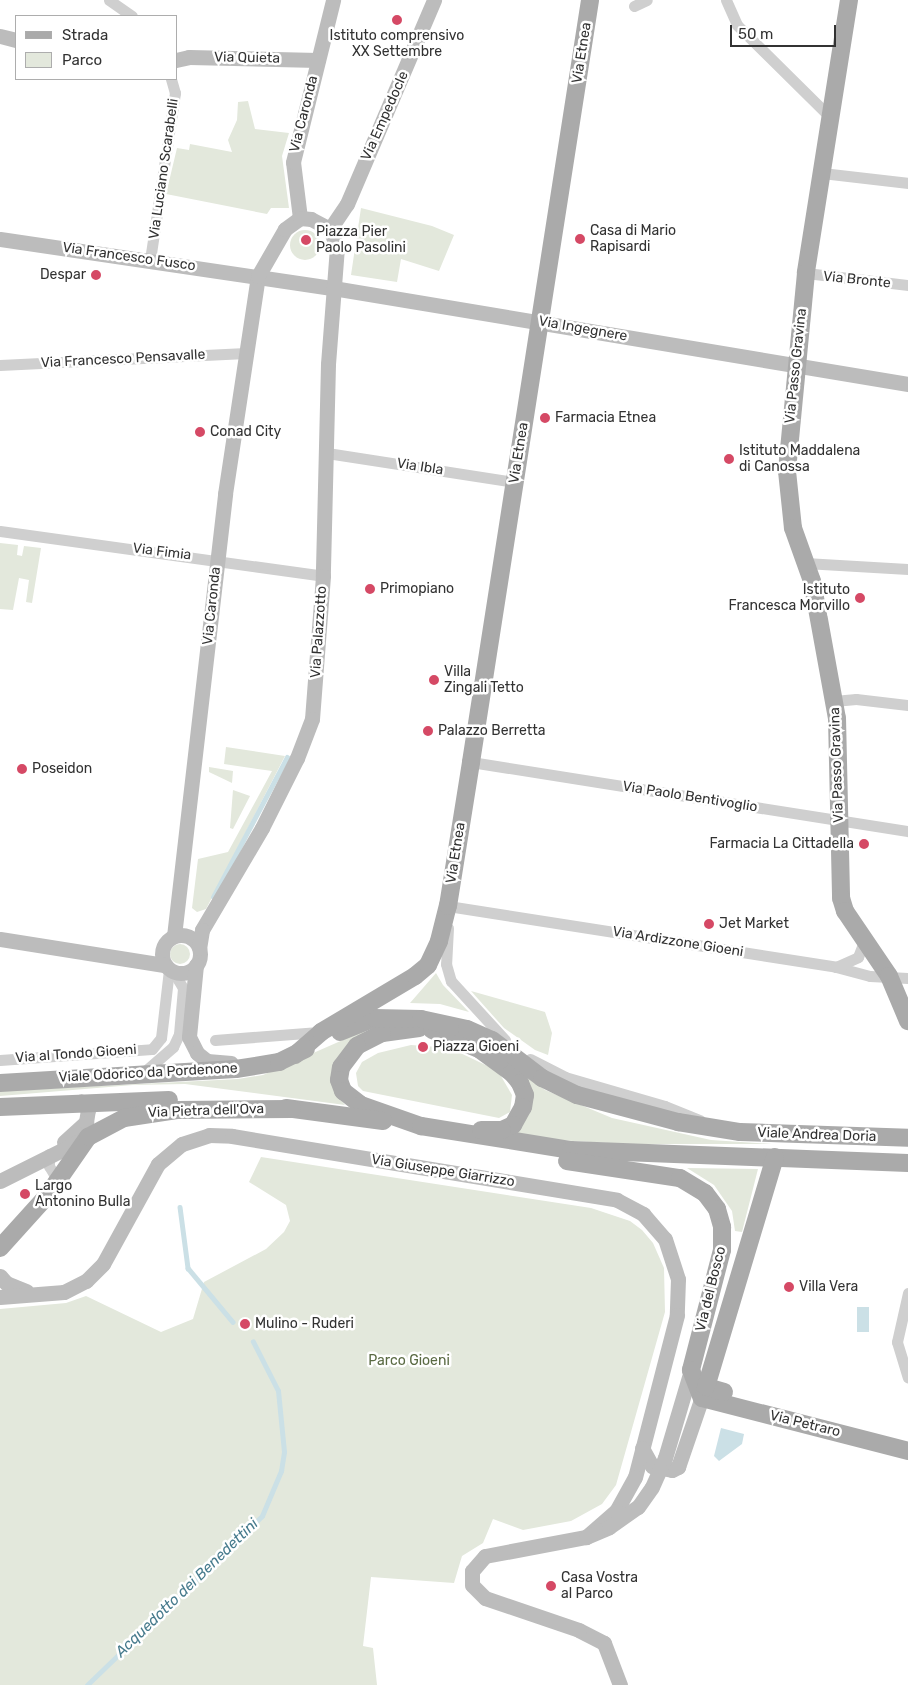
<!DOCTYPE html>
<html>
<head>
<meta charset="utf-8">
<style>
	body { margin:0 }
	#map { position:relative; width:908px; height:1685px; overflow:hidden; background:#fff; font-family:Rubik,sans-serif }
	div>[style] { position:absolute }
	[style*='--x'] { left:calc(var(--x)*1px); top:calc(var(--y)*1px); width:calc(var(--w)*1px); rotate:calc(var(--a)*1deg) }
	.green>* { inset:0; background:#e3e8dc }
	.round { border-radius:50% }
	.water>* { inset:0; background:#cbe0e6 }
	.stream>* { height:4.5px; margin:-2.25px; padding:0 2.25px; transform-origin:2.25px; border-radius:2.25px; background:#cbe0e6 }
	.street>* { height:11px; margin:-5.5px; padding:0 5.5px; transform-origin:5.5px; border-radius:5.5px; background:#cfcfcf }
	.secondary>* { height:15px; margin:-7.5px; padding:0 7.5px; transform-origin:7.5px; border-radius:7.5px; background:#bcbcbc }
	.secondary>.ring { margin:-7.5px; padding:0; box-sizing:content-box; background:none; border:15px solid #bcbcbc; border-radius:50% }
	.primary>* { height:18px; margin:-9px; padding:0 9px; transform-origin:9px; border-radius:9px; background:#aaa }
	.dots>* { width:14px; height:14px; translate:-50% -50%; box-sizing:border-box; border:2px solid #fff; border-radius:50% }
	span { translate:-50% -50%; white-space:nowrap; text-align:center; line-height:1.15; -webkit-text-stroke:5px #fff; paint-order:stroke }
	.poi-label { font-size:14px; color:#323232 }
	.left { translate:0 -50%; text-align:left }
	.right { translate:-100% -50%; text-align:right }
	.street-label { font-size:14px; color:#323232 }
	.park-label { font-size:14px; color:#5a6a43 }
	.water-label { font-size:15px; color:#477b8d; font-style:italic }
	.legend { position:absolute; left:15px; top:15px; width:162px; height:65px; box-sizing:border-box; background:#fff; border:1px solid #adadad; margin:0; padding:6px 9px; list-style:none; font-size:15px; color:#323232 }
	.legend li { display:flex; align-items:center; gap:10px; height:25px }
	.legend b { width:25px; border:1px solid #adadad }
	.scale { position:absolute; left:730px; top:25px; width:106px; height:22px; box-sizing:border-box; border:2px solid #323232; border-top:0; padding-left:6px; font-size:15px; line-height:18px; white-space:nowrap; color:#323232; -webkit-text-stroke:4px #fff; paint-order:stroke }
</style>
</head>
<body>
<div id="map">
	<div class="green">
		<i style="clip-path:polygon(248px 101px,255px 129px,289px 133px,282px 156px,289px 208px,271px 208px,267px 214px,166px 194px,177px 148px,189px 150px,190px 144px,232px 152px,228px 140px,237px 120px,238px 102px)"></i>
		<i style="clip-path:polygon(361px 208px,432px 226px,454px 235px,439px 271px,401px 259px,397px 282px,351px 275px)"></i>
		<i class="round" style="left:290px;top:230px;width:30px;height:30px"></i>
		<i style="clip-path:polygon(0 543px,18px 545px,17px 555px,22px 556px,24px 546px,41px 548px,32px 603px,26px 602px,29px 580px,19px 578px,13px 610px,0 609px)"></i>
		<i style="clip-path:polygon(226px 747px,285px 756px,206px 909px,197px 912px,192px 908px,198px 859px,228px 852px,272px 771px,224px 764px)"></i>
		<i style="clip-path:polygon(209px 767px,233px 771px,232px 783px,209px 772px)"></i>
		<i style="clip-path:polygon(233px 790px,250px 796px,233px 829px,230px 828px)"></i>
		<i class="round" style="left:170px;top:944px;width:20px;height:20px"></i>
		<i style="clip-path:polygon(436px 973px,443px 985px,469px 1012px,440px 1004px,410px 1003px)"></i>
		<i style="clip-path:polygon(471px 991px,545px 1012px,552px 1033px,548px 1055px,535px 1050px,504px 1028px)"></i>
		<i style="clip-path:polygon(368px 1029px,349px 1045px,339px 1098px,345px 1105px,185px 1084px,133px 1085px,0 1096px,0 1091px,238px 1079px,263px 1075px)"></i>
		<i style="clip-path:polygon(411px 1045px,450px 1048px,498px 1071px,512px 1095px,510px 1112px,499px 1118px,363px 1091px,358px 1086px,356px 1073px,362px 1062px,378px 1053px)"></i>
		<i style="clip-path:polygon(520px 1071px,545px 1090px,612px 1118px,711px 1140px,772px 1144px,626px 1144px,556px 1140px,515px 1134px)"></i>
		<i style="clip-path:polygon(261px 1157px,591px 1208px,630px 1221px,642px 1230px,653px 1243px,664px 1268px,665px 1312px,616px 1485px,602px 1504px,571px 1521px,523px 1530px,493px 1519px,483px 1543px,462px 1556px,454px 1583px,371px 1577px,363px 1646px,373px 1648px,377px 1685px,0 1685px,0 1309px,66px 1303px,86px 1296px,161px 1332px,193px 1319px,204px 1282px,266px 1249px,284px 1232px,290px 1221px,286px 1205px,249px 1182px)"></i>
		<i style="clip-path:polygon(687px 1168px,758px 1169px,742px 1232px,735px 1231px,732px 1211px,714px 1185px)"></i>
	</div>
	<div class="water">
		<i style="clip-path:polygon(857px 1307px,869px 1307px,869px 1332px,857px 1332px)"></i>
		<i style="clip-path:polygon(721px 1428px,744px 1434px,742px 1444px,719px 1461px,714px 1456px)"></i>
	</div>
	<div class="stream">
		<i style="--x:213;--y:897;--w:158;--a:-62.1"></i>
		<i style="--x:180;--y:1207;--w:62;--a:82.5"></i>
		<i style="--x:188;--y:1268;--w:70;--a:50.2"></i>
		<i style="--x:87;--y:1685;--w:243;--a:-44"></i>
		<i style="--x:262;--y:1516;--w:49;--a:-67.1"></i>
		<i style="--x:281;--y:1471;--w:19;--a:-81"></i>
		<i style="--x:284;--y:1452;--w:61;--a:-95.6"></i>
		<i style="--x:278;--y:1391;--w:55;--a:-117"></i>
	</div>
	<div class="street">
		<i style="--x:109;--y:0;--w:28;--a:35"></i>
		<i style="--x:726;--y:0;--w:27;--a:66"></i>
		<i style="--x:737;--y:25;--w:131;--a:44.7"></i>
		<i style="--x:634;--y:6;--w:14;--a:-25"></i>
		<i style="--x:822;--y:173;--w:87;--a:6.6"></i>
		<i style="--x:150;--y:260;--w:169;--a:-81.5"></i>
		<i style="--x:175;--y:93;--w:15;--a:-106"></i>
		<i style="--x:806;--y:273;--w:103;--a:6.7"></i>
		<i style="--x:0;--y:365;--w:246;--a:-2.8"></i>
		<i style="--x:327;--y:453;--w:189;--a:8.8"></i>
		<i style="--x:0;--y:531;--w:326;--a:7.9"></i>
		<i style="--x:805;--y:563;--w:103;--a:3.3"></i>
		<i style="--x:834;--y:701;--w:22;--a:-5"></i>
		<i style="--x:856;--y:699;--w:52;--a:6.6"></i>
		<i style="--x:471;--y:762;--w:442;--a:9"></i>
		<i style="--x:448;--y:912;--w:6;--a:-90"></i>
		<i style="--x:448;--y:906;--w:393;--a:8.9"></i>
		<i style="--x:836;--y:967;--w:35;--a:15"></i>
		<i style="--x:870;--y:976;--w:38;--a:3"></i>
		<i style="--x:448;--y:928;--w:36;--a:93"></i>
		<i style="--x:446;--y:964;--w:18;--a:74"></i>
		<i style="--x:451;--y:981;--w:80;--a:47.5"></i>
		<i style="--x:836;--y:967;--w:24;--a:-24"></i>
		<i style="--x:858;--y:957;--w:17;--a:-69"></i>
		<i style="--x:215;--y:1040;--w:104;--a:-4.4"></i>
		<i style="--x:530;--y:1059;--w:39;--a:27"></i>
		<i style="--x:565;--y:1077;--w:104;--a:16.2"></i>
		<i style="--x:665;--y:1106;--w:38;--a:22"></i>
		<i style="--x:0;--y:1060;--w:152;--a:-4.1"></i>
		<i style="--x:152;--y:1049;--w:14;--a:-51"></i>
		<i style="--x:161;--y:1038;--w:68;--a:-83.3"></i>
		<i style="--x:143;--y:1073;--w:40;--a:-41"></i>
		<i style="--x:173;--y:1047;--w:14;--a:-65"></i>
		<i style="--x:179;--y:1034;--w:46;--a:-85"></i>
		<i style="--x:183;--y:988;--w:17;--a:-121"></i>
		<i style="--x:49;--y:1154;--w:12;--a:90"></i>
		<i style="--x:49;--y:1166;--w:17;--a:59"></i>
		<i style="--x:908;--y:1293;--w:50;--a:102.7"></i>
		<i style="--x:897;--y:1342;--w:37;--a:73"></i>
	</div>
	<div class="secondary">
		<i style="--x:0;--y:36;--w:16;--a:14"></i>
		<i style="--x:176;--y:60;--w:13;--a:-13"></i>
		<i style="--x:189;--y:57;--w:129;--a:1.3"></i>
		<i style="--x:300;--y:218;--w:56;--a:-97.1"></i>
		<i style="--x:293;--y:162;--w:167;--a:-76.1"></i>
		<i style="--x:330;--y:229;--w:30;--a:-56"></i>
		<i style="--x:347;--y:204;--w:222;--a:-66.9"></i>
		<i style="--x:0;--y:239;--w:337;--a:8.4"></i>
		<i style="--x:333;--y:288;--w:583;--a:9.48"></i>
		<i class="ring" style="left:162px;top:935px;width:23px;height:23px"></i>
		<i style="--x:174;--y:936;--w:445;--a:-83.4"></i>
		<i style="--x:225;--y:494;--w:220;--a:-81.4"></i>
		<i style="--x:258;--y:276;--w:54;--a:-60.1"></i>
		<i style="--x:285;--y:229;--w:19;--a:-36"></i>
		<i style="--x:300;--y:218;--w:11;--a:5"></i>
		<i style="--x:311;--y:219;--w:21;--a:28"></i>
		<i style="--x:330;--y:229;--w:19;--a:69"></i>
		<i style="--x:337;--y:247;--w:117;--a:94.4"></i>
		<i style="--x:328;--y:364;--w:212;--a:91.4"></i>
		<i style="--x:323;--y:576;--w:143;--a:94.4"></i>
		<i style="--x:312;--y:719;--w:42;--a:111"></i>
		<i style="--x:297;--y:758;--w:78;--a:116.6"></i>
		<i style="--x:262;--y:828;--w:118;--a:120.5"></i>
		<i style="--x:202;--y:930;--w:18;--a:99"></i>
		<i style="--x:0;--y:939;--w:166;--a:9"></i>
		<i style="--x:196;--y:965;--w:72;--a:95.6"></i>
		<i style="--x:189;--y:1037;--w:18;--a:63"></i>
		<i style="--x:197;--y:1053;--w:13;--a:39"></i>
		<i style="--x:207;--y:1061;--w:24;--a:5"></i>
		<i style="--x:64;--y:1142;--w:30;--a:-42"></i>
		<i style="--x:86;--y:1122;--w:12;--a:-81"></i>
		<i style="--x:88;--y:1110;--w:11;--a:-128"></i>
		<i style="--x:0;--y:1181;--w:98;--a:-26.6"></i>
		<i style="--x:0;--y:1276;--w:9;--a:49"></i>
		<i style="--x:6;--y:1283;--w:22;--a:22"></i>
		<i style="--x:0;--y:1297;--w:64;--a:-4.5"></i>
		<i style="--x:64;--y:1292;--w:25;--a:-27"></i>
		<i style="--x:86;--y:1281;--w:24;--a:-45"></i>
		<i style="--x:103;--y:1264;--w:114;--a:-61.2"></i>
		<i style="--x:158;--y:1164;--w:31;--a:-40"></i>
		<i style="--x:182;--y:1144;--w:28;--a:-18"></i>
		<i style="--x:209;--y:1135;--w:23;--a:2"></i>
		<i style="--x:232;--y:1136;--w:390;--a:9.4"></i>
		<i style="--x:617;--y:1200;--w:30;--a:28"></i>
		<i style="--x:643;--y:1214;--w:33;--a:49"></i>
		<i style="--x:665;--y:1239;--w:42;--a:72"></i>
		<i style="--x:678;--y:1279;--w:36;--a:92"></i>
		<i style="--x:677;--y:1315;--w:167;--a:104.5"></i>
		<i style="--x:635;--y:1477;--w:39;--a:119"></i>
		<i style="--x:616;--y:1511;--w:40;--a:139"></i>
		<i style="--x:642;--y:1448;--w:21;--a:61"></i>
		<i style="--x:652;--y:1466;--w:20;--a:11"></i>
		<i style="--x:672;--y:1470;--w:7;--a:-27"></i>
		<i style="--x:678;--y:1467;--w:83;--a:-71.1"></i>
		<i style="--x:620;--y:1685;--w:45;--a:-110.9"></i>
		<i style="--x:604;--y:1643;--w:28;--a:-153"></i>
		<i style="--x:579;--y:1630;--w:99;--a:-161.2"></i>
		<i style="--x:485;--y:1598;--w:18;--a:-135"></i>
		<i style="--x:472;--y:1585;--w:14;--a:-90"></i>
		<i style="--x:472;--y:1571;--w:20;--a:-49"></i>
		<i style="--x:485;--y:1556;--w:103;--a:-10.7"></i>
		<i style="--x:586;--y:1537;--w:25;--a:-23"></i>
		<i style="--x:609;--y:1527;--w:35;--a:-35"></i>
		<i style="--x:638;--y:1507;--w:24;--a:-55"></i>
		<i style="--x:652;--y:1487;--w:32;--a:-66"></i>
		<i style="--x:665;--y:1458;--w:92;--a:-73.5"></i>
	</div>
	<div class="primary">
		<i style="--x:849;--y:0;--w:276;--a:99"></i>
		<i style="--x:806;--y:273;--w:199;--a:95.5"></i>
		<i style="--x:787;--y:471;--w:57;--a:84"></i>
		<i style="--x:793;--y:528;--w:56;--a:70.3"></i>
		<i style="--x:812;--y:581;--w:139;--a:79.7"></i>
		<i style="--x:837;--y:718;--w:180;--a:88.7"></i>
		<i style="--x:841;--y:898;--w:14;--a:73"></i>
		<i style="--x:845;--y:911;--w:78;--a:55.9"></i>
		<i style="--x:889;--y:976;--w:49;--a:67.1"></i>
		<i style="--x:419;--y:1028;--w:37;--a:172"></i>
		<i style="--x:382;--y:1033;--w:28;--a:153"></i>
		<i style="--x:357;--y:1046;--w:26;--a:127"></i>
		<i style="--x:341;--y:1067;--w:13;--a:99"></i>
		<i style="--x:339;--y:1080;--w:12;--a:70"></i>
		<i style="--x:343;--y:1091;--w:23;--a:38"></i>
		<i style="--x:361;--y:1105;--w:64;--a:19.3"></i>
		<i style="--x:421;--y:1126;--w:152;--a:9.1"></i>
		<i style="--x:571;--y:1150;--w:337;--a:2.2"></i>
		<i style="--x:432;--y:1030;--w:51;--a:22"></i>
		<i style="--x:479;--y:1049;--w:41;--a:36"></i>
		<i style="--x:512;--y:1073;--w:13;--a:51"></i>
		<i style="--x:520;--y:1083;--w:13;--a:67"></i>
		<i style="--x:525;--y:1095;--w:12;--a:99"></i>
		<i style="--x:523;--y:1107;--w:21;--a:119"></i>
		<i style="--x:513;--y:1125;--w:12;--a:156"></i>
		<i style="--x:502;--y:1130;--w:21;--a:180"></i>
		<i style="--x:340;--y:1032;--w:37;--a:-22"></i>
		<i style="--x:374;--y:1018;--w:47;--a:1.2"></i>
		<i style="--x:421;--y:1019;--w:47;--a:12.3"></i>
		<i style="--x:467;--y:1029;--w:27;--a:24"></i>
		<i style="--x:492;--y:1040;--w:63;--a:37.2"></i>
		<i style="--x:542;--y:1078;--w:39;--a:26"></i>
		<i style="--x:577;--y:1095;--w:105;--a:15"></i>
		<i style="--x:678;--y:1122;--w:63;--a:9.2"></i>
		<i style="--x:740;--y:1132;--w:168;--a:2"></i>
		<i style="--x:295;--y:1055;--w:35;--a:-41"></i>
		<i style="--x:321;--y:1032;--w:109;--a:-30.8"></i>
		<i style="--x:415;--y:976;--w:17;--a:-40"></i>
		<i style="--x:428;--y:965;--w:26;--a:-65"></i>
		<i style="--x:439;--y:941;--w:36;--a:-76"></i>
		<i style="--x:448;--y:906;--w:146;--a:-80.9"></i>
		<i style="--x:471;--y:762;--w:771;--a:-81.12"></i>
		<i style="--x:0;--y:1083;--w:236;--a:-3.4"></i>
		<i style="--x:236;--y:1069;--w:44;--a:-9.2"></i>
		<i style="--x:279;--y:1062;--w:30;--a:-26"></i>
		<i style="--x:0;--y:1107;--w:169;--a:-2.4"></i>
		<i style="--x:286;--y:1108;--w:98;--a:7.6"></i>
		<i style="--x:567;--y:1161;--w:114;--a:8.6"></i>
		<i style="--x:680;--y:1178;--w:29;--a:31"></i>
		<i style="--x:705;--y:1193;--w:20;--a:53"></i>
		<i style="--x:717;--y:1209;--w:19;--a:74"></i>
		<i style="--x:722;--y:1227;--w:23;--a:90"></i>
		<i style="--x:722;--y:1250;--w:124;--a:104.5"></i>
		<i style="--x:691;--y:1370;--w:30;--a:69"></i>
		<i style="--x:702;--y:1398;--w:213;--a:14.4"></i>
		<i style="--x:0;--y:1248;--w:70;--a:-47.9"></i>
		<i style="--x:47;--y:1196;--w:72;--a:-55.2"></i>
		<i style="--x:88;--y:1137;--w:41;--a:-27.8"></i>
		<i style="--x:124;--y:1118;--w:55;--a:-8.4"></i>
		<i style="--x:178;--y:1110;--w:114;--a:-0.5"></i>
		<i style="--x:724;--y:1392;--w:19;--a:-164"></i>
		<i style="--x:706;--y:1387;--w:240;--a:-73.3"></i>
	</div>
	<div class="dots">
		<i style="left:397px;top:20px;background:#d54965"></i>
		<i style="left:580px;top:239px;background:#d54965"></i>
		<i style="left:306px;top:240px;background:#d54965"></i>
		<i style="left:96px;top:275px;background:#d54965"></i>
		<i style="left:545px;top:418px;background:#d54965"></i>
		<i style="left:200px;top:432px;background:#d54965"></i>
		<i style="left:729px;top:459px;background:#d54965"></i>
		<i style="left:370px;top:589px;background:#d54965"></i>
		<i style="left:860px;top:598px;background:#d54965"></i>
		<i style="left:434px;top:680px;background:#d54965"></i>
		<i style="left:428px;top:731px;background:#d54965"></i>
		<i style="left:22px;top:769px;background:#d54965"></i>
		<i style="left:864px;top:844px;background:#d54965"></i>
		<i style="left:709px;top:924px;background:#d54965"></i>
		<i style="left:423px;top:1047px;background:#d54965"></i>
		<i style="left:25px;top:1194px;background:#d54965"></i>
		<i style="left:789px;top:1287px;background:#d54965"></i>
		<i style="left:245px;top:1324px;background:#d54965"></i>
		<i style="left:551px;top:1586px;background:#d54965"></i>
	</div>
	<div class="poi-label">
		<span style="left:397px;top:44px">Istituto comprensivo<br>XX Settembre</span>
		<span class="left" style="left:590px;top:239px">Casa di Mario<br>Rapisardi</span>
		<span class="left" style="left:316px;top:240px">Piazza Pier<br>Paolo Pasolini</span>
		<span class="right" style="left:86px;top:275px">Despar</span>
		<span class="left" style="left:555px;top:418px">Farmacia Etnea</span>
		<span class="left" style="left:210px;top:432px">Conad City</span>
		<span class="left" style="left:739px;top:459px">Istituto Maddalena<br>di Canossa</span>
		<span class="left" style="left:380px;top:589px">Primopiano</span>
		<span class="right" style="left:850px;top:598px">Istituto<br>Francesca Morvillo</span>
		<span class="left" style="left:444px;top:680px">Villa<br>Zingali Tetto</span>
		<span class="left" style="left:438px;top:731px">Palazzo Berretta</span>
		<span class="left" style="left:32px;top:769px">Poseidon</span>
		<span class="right" style="left:854px;top:844px">Farmacia La Cittadella</span>
		<span class="left" style="left:719px;top:924px">Jet Market</span>
		<span class="left" style="left:433px;top:1047px">Piazza Gioeni</span>
		<span class="left" style="left:35px;top:1194px">Largo<br>Antonino Bulla</span>
		<span class="left" style="left:799px;top:1287px">Villa Vera</span>
		<span class="left" style="left:255px;top:1324px">Mulino - Ruderi</span>
		<span class="left" style="left:561px;top:1586px">Casa Vostra<br>al Parco</span>
	</div>
	<div class="street-label">
		<span style="left:582px;top:53px;rotate:-81deg">Via Etnea</span>
		<span style="left:247px;top:58px;rotate:1deg">Via Quieta</span>
		<span style="left:304px;top:114px;rotate:-76deg">Via Caronda</span>
		<span style="left:385px;top:116px;rotate:-66deg">Via Empedocle</span>
		<span style="left:164px;top:169px;rotate:-82deg">Via Luciano Scarabelli</span>
		<span style="left:129px;top:257px;rotate:8deg">Via Francesco Fusco</span>
		<span style="left:857px;top:280px;rotate:6deg">Via Bronte</span>
		<span style="left:583px;top:329px;rotate:10deg">Via Ingegnere</span>
		<span style="left:123px;top:359px;rotate:-3deg">Via Francesco Pensavalle</span>
		<span style="left:796px;top:366px;rotate:-84deg">Via Passo Gravina</span>
		<span style="left:519px;top:453px;rotate:-81deg">Via Etnea</span>
		<span style="left:420px;top:467px;rotate:9deg">Via Ibla</span>
		<span style="left:162px;top:552px;rotate:7deg">Via Fimia</span>
		<span style="left:212px;top:606px;rotate:-84deg">Via Caronda</span>
		<span style="left:319px;top:632px;rotate:-86deg">Via Palazzotto</span>
		<span style="left:837px;top:765px;rotate:-92deg">Via Passo Gravina</span>
		<span style="left:690px;top:797px;rotate:9deg">Via Paolo Bentivoglio</span>
		<span style="left:456px;top:853px;rotate:-81deg">Via Etnea</span>
		<span style="left:678px;top:942px;rotate:9deg">Via Ardizzone Gioeni</span>
		<span style="left:76px;top:1054px;rotate:-4deg">Via al Tondo Gioeni</span>
		<span style="left:148px;top:1073px;rotate:-3deg">Viale Odorico da Pordenone</span>
		<span style="left:206px;top:1111px;rotate:-2deg">Via Pietra dell'Ova</span>
		<span style="left:817px;top:1135px;rotate:2deg">Viale Andrea Doria</span>
		<span style="left:443px;top:1171px;rotate:9deg">Via Giuseppe Giarrizzo</span>
		<span style="left:711px;top:1289px;rotate:-76deg">Via del Bosco</span>
		<span style="left:805px;top:1424px;rotate:14deg">Via Petraro</span>
	</div>
	<div class="park-label">
		<span style="left:409px;top:1361px">Parco Gioeni</span>
	</div>
	<div class="water-label">
		<span style="left:187px;top:1588px;rotate:-44deg">Acquedotto dei Benedettini</span>
	</div>
	<ul class="legend">
	<li><b style="height:6px;background:#aaa"></b>Strada</li>
	<li><b style="height:14px;background:#e3e8dc"></b>Parco</li>
	</ul>
	<div class="scale">50 m</div>
</div>
</body>
</html>
